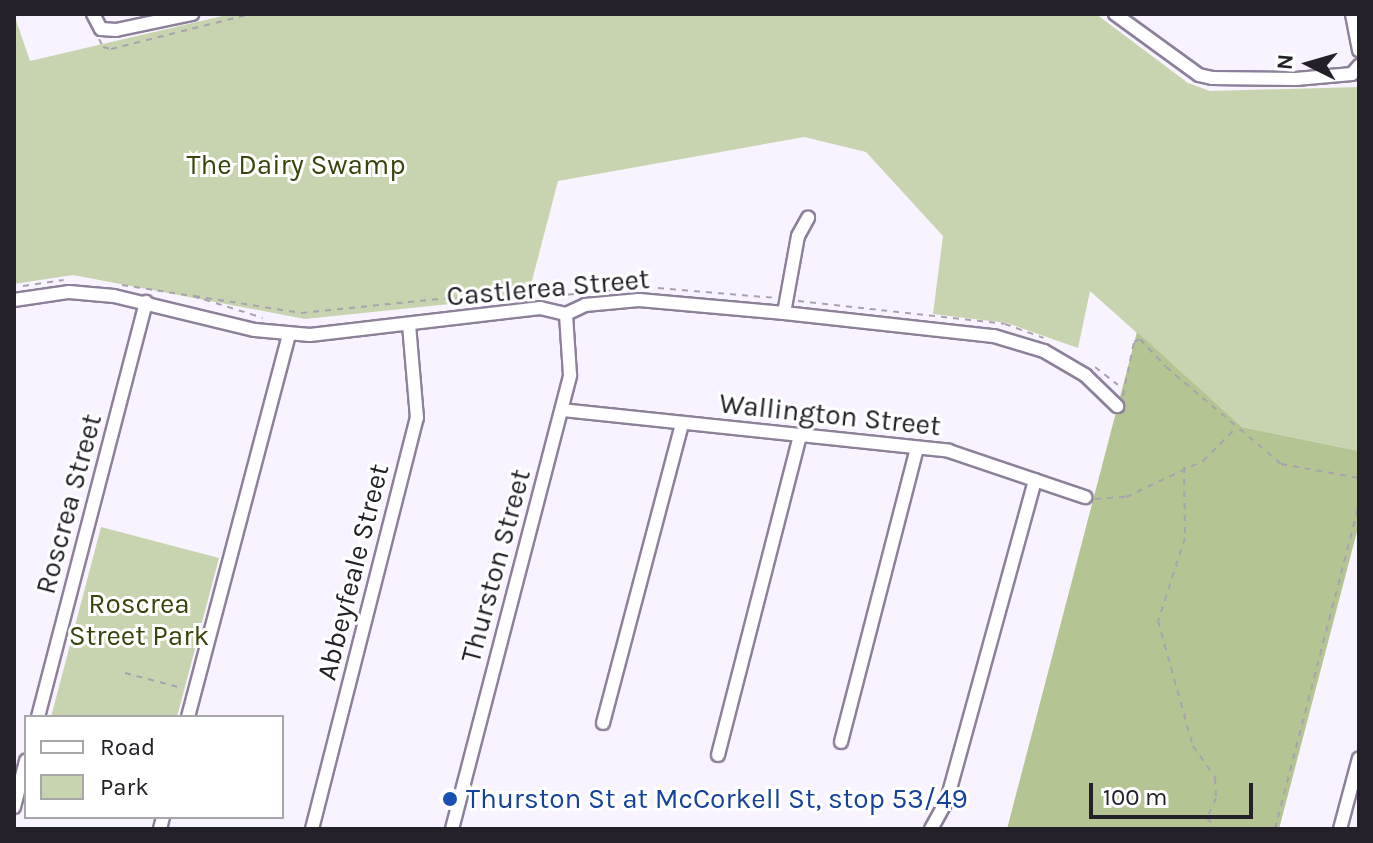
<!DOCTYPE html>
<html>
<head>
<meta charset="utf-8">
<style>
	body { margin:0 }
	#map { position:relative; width:1373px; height:843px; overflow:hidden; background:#f8f3fe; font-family:Karla,sans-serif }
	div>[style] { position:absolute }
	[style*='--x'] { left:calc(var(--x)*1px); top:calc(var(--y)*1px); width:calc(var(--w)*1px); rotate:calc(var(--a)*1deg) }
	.green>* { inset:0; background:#c8d4af }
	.forest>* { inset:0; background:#b4c492 }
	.path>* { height:2px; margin-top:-1px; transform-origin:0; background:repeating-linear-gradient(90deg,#a8a3ad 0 6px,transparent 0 12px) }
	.roads { filter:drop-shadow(2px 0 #8d819a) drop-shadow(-2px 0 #8d819a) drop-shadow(0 2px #8d819a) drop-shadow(0 -2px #8d819a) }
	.street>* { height:12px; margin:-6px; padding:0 6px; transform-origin:6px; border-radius:6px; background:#fff }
	.dots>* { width:22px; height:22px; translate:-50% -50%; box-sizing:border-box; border:4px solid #fff; border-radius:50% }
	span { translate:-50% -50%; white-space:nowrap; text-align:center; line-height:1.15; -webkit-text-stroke:6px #fff; paint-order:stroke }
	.park-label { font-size:28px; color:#37450c }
	.street-label { font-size:28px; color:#242029 }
	.transit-label { font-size:28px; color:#164399 }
	.left { translate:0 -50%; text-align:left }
	.frame { position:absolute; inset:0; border:16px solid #242029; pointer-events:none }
	.legend { position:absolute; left:24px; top:715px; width:260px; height:104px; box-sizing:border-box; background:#fff; border:2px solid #a7a6a9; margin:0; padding:10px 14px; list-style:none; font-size:24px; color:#242029 }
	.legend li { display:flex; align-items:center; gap:16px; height:40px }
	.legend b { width:40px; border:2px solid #a7a6a9 }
	.north { position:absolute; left:1269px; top:24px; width:80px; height:80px; -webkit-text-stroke:6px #fff; paint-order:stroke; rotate:275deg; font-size:22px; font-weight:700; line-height:32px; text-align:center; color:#242029 }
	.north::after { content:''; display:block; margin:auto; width:28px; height:36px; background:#242029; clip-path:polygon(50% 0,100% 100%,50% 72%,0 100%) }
	.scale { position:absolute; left:1089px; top:783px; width:164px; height:36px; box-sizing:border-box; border:4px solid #242029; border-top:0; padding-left:10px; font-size:24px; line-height:28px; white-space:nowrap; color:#242029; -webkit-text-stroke:6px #fff; paint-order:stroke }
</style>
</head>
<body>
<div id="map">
	<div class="green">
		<i style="clip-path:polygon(14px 14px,30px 61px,231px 14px,1096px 14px,1188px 83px,1210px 91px,1359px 87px,1359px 451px,1242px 427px,1090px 291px,1078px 348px,1007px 323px,933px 314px,943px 236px,866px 152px,804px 137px,558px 181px,528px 296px,305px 319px,73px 275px,14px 284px)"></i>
		<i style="clip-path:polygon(101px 527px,219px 558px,177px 717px,51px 717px)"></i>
	</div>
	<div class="forest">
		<i style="clip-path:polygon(1137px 332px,1242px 427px,1359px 451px,1359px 524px,1279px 829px,1007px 829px)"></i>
	</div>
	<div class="path">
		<i style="--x:99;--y:39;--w:9;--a:63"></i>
		<i style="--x:103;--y:47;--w:8;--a:14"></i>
		<i style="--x:111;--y:49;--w:143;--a:-14.1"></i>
		<i style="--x:122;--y:285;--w:72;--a:8.8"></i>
		<i style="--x:193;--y:296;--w:73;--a:17.4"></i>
		<i style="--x:23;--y:286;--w:41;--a:-8.3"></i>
		<i style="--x:194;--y:296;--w:108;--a:9"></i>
		<i style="--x:301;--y:313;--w:158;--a:-5.8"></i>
		<i style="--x:458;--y:297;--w:50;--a:3.4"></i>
		<i style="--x:544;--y:297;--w:102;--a:-5.6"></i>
		<i style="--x:646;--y:287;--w:130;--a:4.8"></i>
		<i style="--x:798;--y:301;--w:208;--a:6.3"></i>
		<i style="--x:1005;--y:324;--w:41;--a:19.7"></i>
		<i style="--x:1095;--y:367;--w:29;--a:38"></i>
		<i style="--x:1123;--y:396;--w:55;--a:-78.5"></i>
		<i style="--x:1134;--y:342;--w:7;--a:-27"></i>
		<i style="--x:1140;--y:339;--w:38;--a:47"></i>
		<i style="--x:1166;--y:367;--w:150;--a:40.1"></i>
		<i style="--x:1281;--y:464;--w:79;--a:10.2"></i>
		<i style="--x:1184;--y:467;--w:71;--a:89.2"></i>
		<i style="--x:1185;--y:538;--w:87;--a:108"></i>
		<i style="--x:1158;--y:621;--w:130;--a:74.4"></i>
		<i style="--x:1193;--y:746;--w:39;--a:55"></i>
		<i style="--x:1215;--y:778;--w:20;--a:87"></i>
		<i style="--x:1216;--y:798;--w:22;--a:114"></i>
		<i style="--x:1207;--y:818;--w:15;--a:48"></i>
		<i style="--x:1095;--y:499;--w:31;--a:-4"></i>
		<i style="--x:1126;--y:497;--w:85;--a:-25.1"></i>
		<i style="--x:1203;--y:461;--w:47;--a:-45"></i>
		<i style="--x:125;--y:673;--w:59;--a:14.7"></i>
		<i style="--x:1275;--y:829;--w:335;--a:-75.5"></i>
	</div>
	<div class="roads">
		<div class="street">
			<i style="--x:93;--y:14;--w:17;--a:62"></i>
			<i style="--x:101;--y:29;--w:15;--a:4"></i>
			<i style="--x:116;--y:30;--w:78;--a:-11.9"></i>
			<i style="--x:1115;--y:14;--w:104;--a:36"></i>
			<i style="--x:1199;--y:75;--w:13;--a:13"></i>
			<i style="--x:1212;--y:78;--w:84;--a:0.7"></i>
			<i style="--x:1296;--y:79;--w:56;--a:-5.1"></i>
			<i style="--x:1352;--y:74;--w:11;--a:-49"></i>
			<i style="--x:1352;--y:14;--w:37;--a:79"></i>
			<i style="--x:14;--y:300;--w:56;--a:-8.3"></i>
			<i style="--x:69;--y:292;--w:45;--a:5.1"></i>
			<i style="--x:114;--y:296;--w:145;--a:13.6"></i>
			<i style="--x:255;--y:330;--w:55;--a:5.2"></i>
			<i style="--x:310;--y:335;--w:232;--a:-6.7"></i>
			<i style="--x:540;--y:308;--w:27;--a:13"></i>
			<i style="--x:566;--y:314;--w:21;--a:-25"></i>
			<i style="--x:585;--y:305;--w:54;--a:-5.3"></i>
			<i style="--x:639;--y:300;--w:146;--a:5.1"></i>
			<i style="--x:784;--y:313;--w:211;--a:6.3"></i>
			<i style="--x:994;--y:336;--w:52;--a:16.7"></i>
			<i style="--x:1044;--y:351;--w:48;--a:30.3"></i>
			<i style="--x:1085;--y:375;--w:45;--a:44.1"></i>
			<i style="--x:784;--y:313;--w:78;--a:-79.7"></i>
			<i style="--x:798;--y:236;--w:21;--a:-61"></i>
			<i style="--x:562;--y:410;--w:389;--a:6"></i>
			<i style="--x:949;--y:451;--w:144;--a:18.7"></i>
			<i style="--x:38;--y:717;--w:429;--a:-75.4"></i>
			<i style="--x:188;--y:717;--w:395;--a:-75.2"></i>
			<i style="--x:603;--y:723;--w:309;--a:-75.2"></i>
			<i style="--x:841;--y:742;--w:303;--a:-75.5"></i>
			<i style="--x:718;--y:755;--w:330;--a:-75.6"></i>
			<i style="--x:14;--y:807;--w:48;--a:-75.4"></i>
			<i style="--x:160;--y:829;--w:12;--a:-76"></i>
			<i style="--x:312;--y:829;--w:424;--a:-75.7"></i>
			<i style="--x:417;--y:418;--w:93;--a:-94.9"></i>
			<i style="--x:452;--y:829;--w:469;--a:-75.4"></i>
			<i style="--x:570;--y:375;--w:61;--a:-93.8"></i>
			<i style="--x:931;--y:829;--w:33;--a:-61"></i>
			<i style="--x:947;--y:800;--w:332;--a:-74.6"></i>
			<i style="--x:1340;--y:829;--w:73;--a:-75"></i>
		</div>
	</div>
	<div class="dots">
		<i style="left:450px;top:799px;background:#1a4fb4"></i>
	</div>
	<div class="park-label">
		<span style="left:296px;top:165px">The Dairy Swamp</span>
		<span style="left:139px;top:620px">Roscrea<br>Street Park</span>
	</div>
	<div class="street-label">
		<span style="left:548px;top:288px;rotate:-5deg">Castlerea Street</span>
		<span style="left:830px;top:415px;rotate:6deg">Wallington Street</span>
		<span style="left:69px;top:504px;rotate:-75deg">Roscrea Street</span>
		<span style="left:496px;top:566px;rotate:-75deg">Thurston Street</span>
		<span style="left:353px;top:572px;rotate:-76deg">Abbeyfeale Street</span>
	</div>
	<div class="transit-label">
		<span class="left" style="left:466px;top:799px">Thurston St at McCorkell St, stop 53/49</span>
	</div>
	<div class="frame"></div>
	<ul class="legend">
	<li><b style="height:10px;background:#fff"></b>Road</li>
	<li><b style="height:22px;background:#c8d4af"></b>Park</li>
	</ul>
	<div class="north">N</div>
	<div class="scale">100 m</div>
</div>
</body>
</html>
